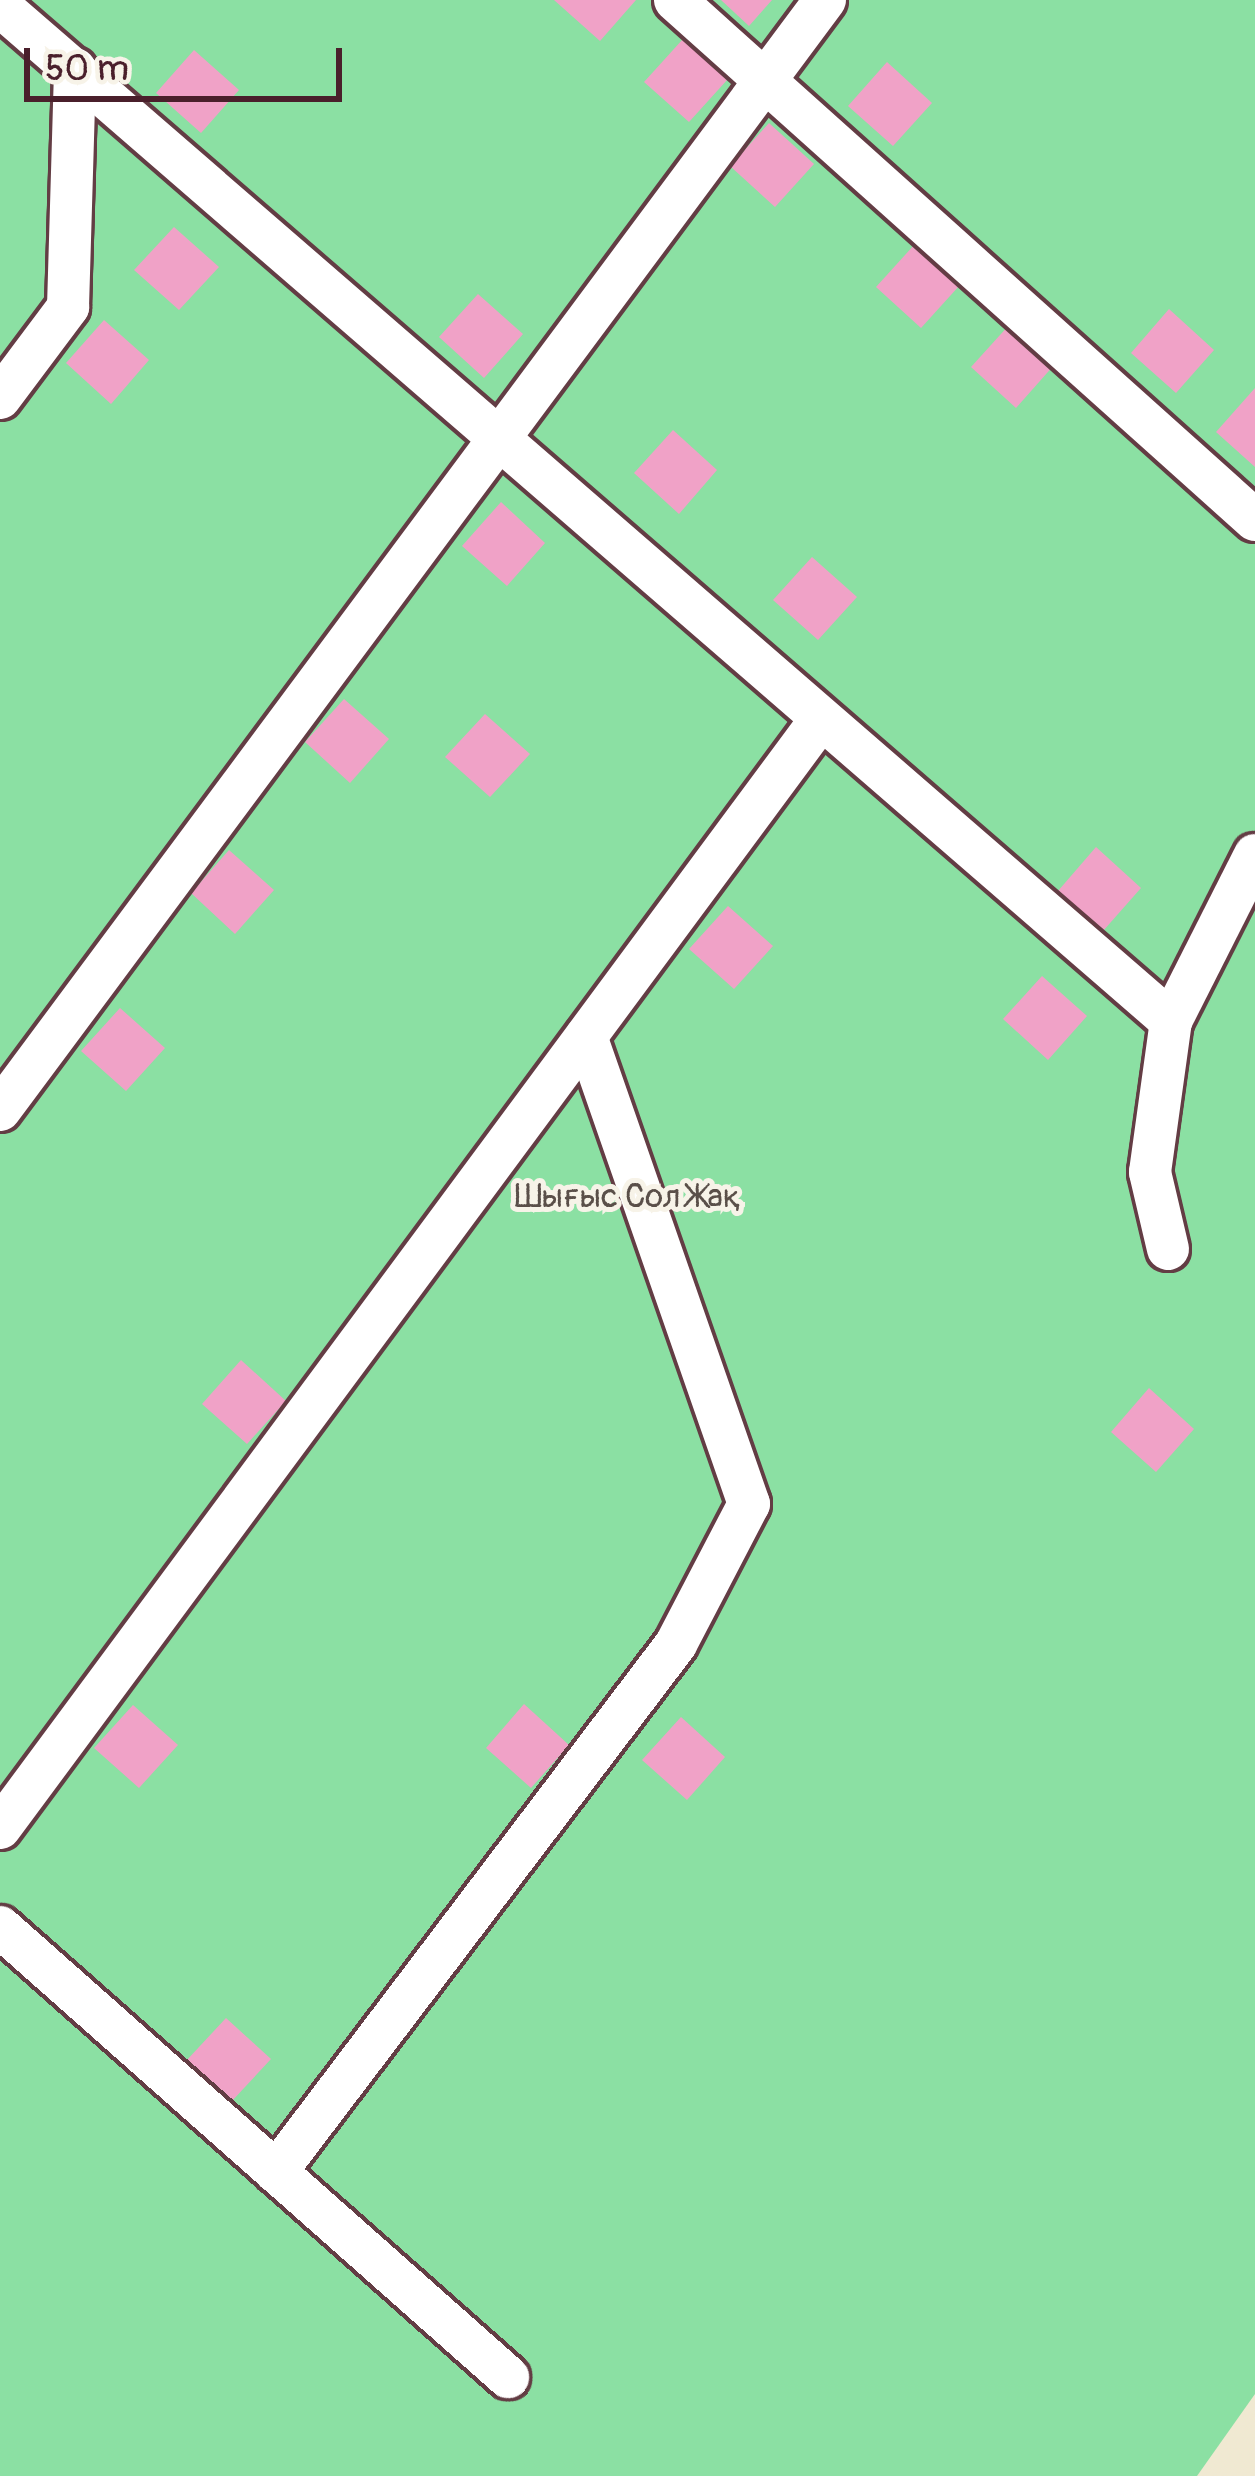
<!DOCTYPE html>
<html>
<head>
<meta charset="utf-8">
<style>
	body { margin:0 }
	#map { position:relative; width:1255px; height:2476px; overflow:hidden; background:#f0e9d2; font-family:Pangolin,sans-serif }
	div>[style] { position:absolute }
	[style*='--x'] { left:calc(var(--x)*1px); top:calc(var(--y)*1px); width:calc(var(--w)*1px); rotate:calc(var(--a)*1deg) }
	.green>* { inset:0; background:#8be0a3 }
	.building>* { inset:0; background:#f0a2c7 }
	.roads { filter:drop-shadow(3px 0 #633d44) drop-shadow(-3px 0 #633d44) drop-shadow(0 3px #633d44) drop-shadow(0 -3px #633d44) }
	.minor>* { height:42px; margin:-21px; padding:0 21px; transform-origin:21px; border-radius:21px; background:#fff }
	span { translate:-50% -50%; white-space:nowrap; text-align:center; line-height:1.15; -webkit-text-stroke:10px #f7f3e8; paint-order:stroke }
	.park-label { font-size:33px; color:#5a4f49 }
	.scale { position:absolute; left:24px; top:48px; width:318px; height:54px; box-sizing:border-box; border:6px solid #4a1f2b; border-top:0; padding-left:15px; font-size:36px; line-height:42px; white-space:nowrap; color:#4a1f2b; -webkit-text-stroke:9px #f7f3e8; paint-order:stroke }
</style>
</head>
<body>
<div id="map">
	<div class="green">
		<i style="clip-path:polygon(0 0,1255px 0,1255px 2394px,1197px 2476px,0 2476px)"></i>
	</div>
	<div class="building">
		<i style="clip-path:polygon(554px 0,636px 0,600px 41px)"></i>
		<i style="clip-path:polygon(721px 0,772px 0,749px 26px)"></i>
		<i style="clip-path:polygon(683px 39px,728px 79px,689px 122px,644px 82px)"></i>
		<i style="clip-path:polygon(194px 50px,239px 90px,201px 133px,156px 93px)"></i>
		<i style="clip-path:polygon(887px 62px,932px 103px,893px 146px,848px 106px)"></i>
		<i style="clip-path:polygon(769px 123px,814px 164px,775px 207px,730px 166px)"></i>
		<i style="clip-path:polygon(174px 227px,219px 267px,179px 310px,134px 270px)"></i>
		<i style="clip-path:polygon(915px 244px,960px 285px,921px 328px,876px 287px)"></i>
		<i style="clip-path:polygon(478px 294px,523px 334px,484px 378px,439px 337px)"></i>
		<i style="clip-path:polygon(1169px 309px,1214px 350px,1176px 393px,1131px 353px)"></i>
		<i style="clip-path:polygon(104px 320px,149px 360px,111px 404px,66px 363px)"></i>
		<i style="clip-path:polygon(1010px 324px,1055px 364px,1016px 408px,971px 367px)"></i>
		<i style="clip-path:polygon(1255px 388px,1255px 467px,1216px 432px)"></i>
		<i style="clip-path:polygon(673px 430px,717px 470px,679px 514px,634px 473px)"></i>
		<i style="clip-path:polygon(501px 502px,545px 543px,507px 586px,462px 546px)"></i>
		<i style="clip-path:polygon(812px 557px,857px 597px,818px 640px,773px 600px)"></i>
		<i style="clip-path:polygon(344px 699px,389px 739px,350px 783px,305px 742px)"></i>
		<i style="clip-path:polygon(485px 714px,530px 754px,490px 797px,445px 757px)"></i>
		<i style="clip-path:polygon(1096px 847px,1141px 888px,1103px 931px,1058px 891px)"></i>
		<i style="clip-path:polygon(229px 850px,274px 890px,235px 934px,191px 893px)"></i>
		<i style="clip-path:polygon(728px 906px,773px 946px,734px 989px,689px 949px)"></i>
		<i style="clip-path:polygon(1042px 976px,1087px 1016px,1048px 1060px,1003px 1019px)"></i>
		<i style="clip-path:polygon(120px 1008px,165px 1048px,126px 1091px,81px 1051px)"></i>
		<i style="clip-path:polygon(241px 1360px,286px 1401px,247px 1444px,202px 1404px)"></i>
		<i style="clip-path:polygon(1149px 1388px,1194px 1429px,1156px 1472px,1111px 1432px)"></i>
		<i style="clip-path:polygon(524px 1704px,569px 1745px,531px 1788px,486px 1748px)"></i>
		<i style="clip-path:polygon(133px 1705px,178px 1745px,139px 1788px,94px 1748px)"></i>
		<i style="clip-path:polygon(681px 1717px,725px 1757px,687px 1800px,642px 1760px)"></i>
		<i style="clip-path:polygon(226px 2018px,271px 2059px,231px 2102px,186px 2061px)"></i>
	</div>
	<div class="roads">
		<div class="minor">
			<i style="--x:675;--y:0;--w:779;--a:41.88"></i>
			<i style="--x:0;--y:6;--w:1550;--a:40.92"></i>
			<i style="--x:0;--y:398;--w:114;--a:-53.2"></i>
			<i style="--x:68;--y:307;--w:238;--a:-88.3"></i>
			<i style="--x:0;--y:1110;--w:1383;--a:-53.38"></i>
			<i style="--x:1168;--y:1249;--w:79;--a:-103.2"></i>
			<i style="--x:1150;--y:1172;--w:152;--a:-82.1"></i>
			<i style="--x:1171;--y:1021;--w:186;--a:-63.2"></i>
			<i style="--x:0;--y:1828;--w:1380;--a:-53.49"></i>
			<i style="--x:0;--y:1927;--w:679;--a:41.54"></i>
			<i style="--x:276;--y:2172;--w:662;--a:-52.85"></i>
			<i style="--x:676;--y:1644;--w:158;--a:-62.5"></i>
			<i style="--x:749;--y:1504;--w:495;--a:-109.2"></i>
		</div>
	</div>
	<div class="park-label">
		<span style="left:628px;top:1197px">Шығыс Сол Жақ</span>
	</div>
	<div class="scale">50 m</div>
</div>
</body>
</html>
